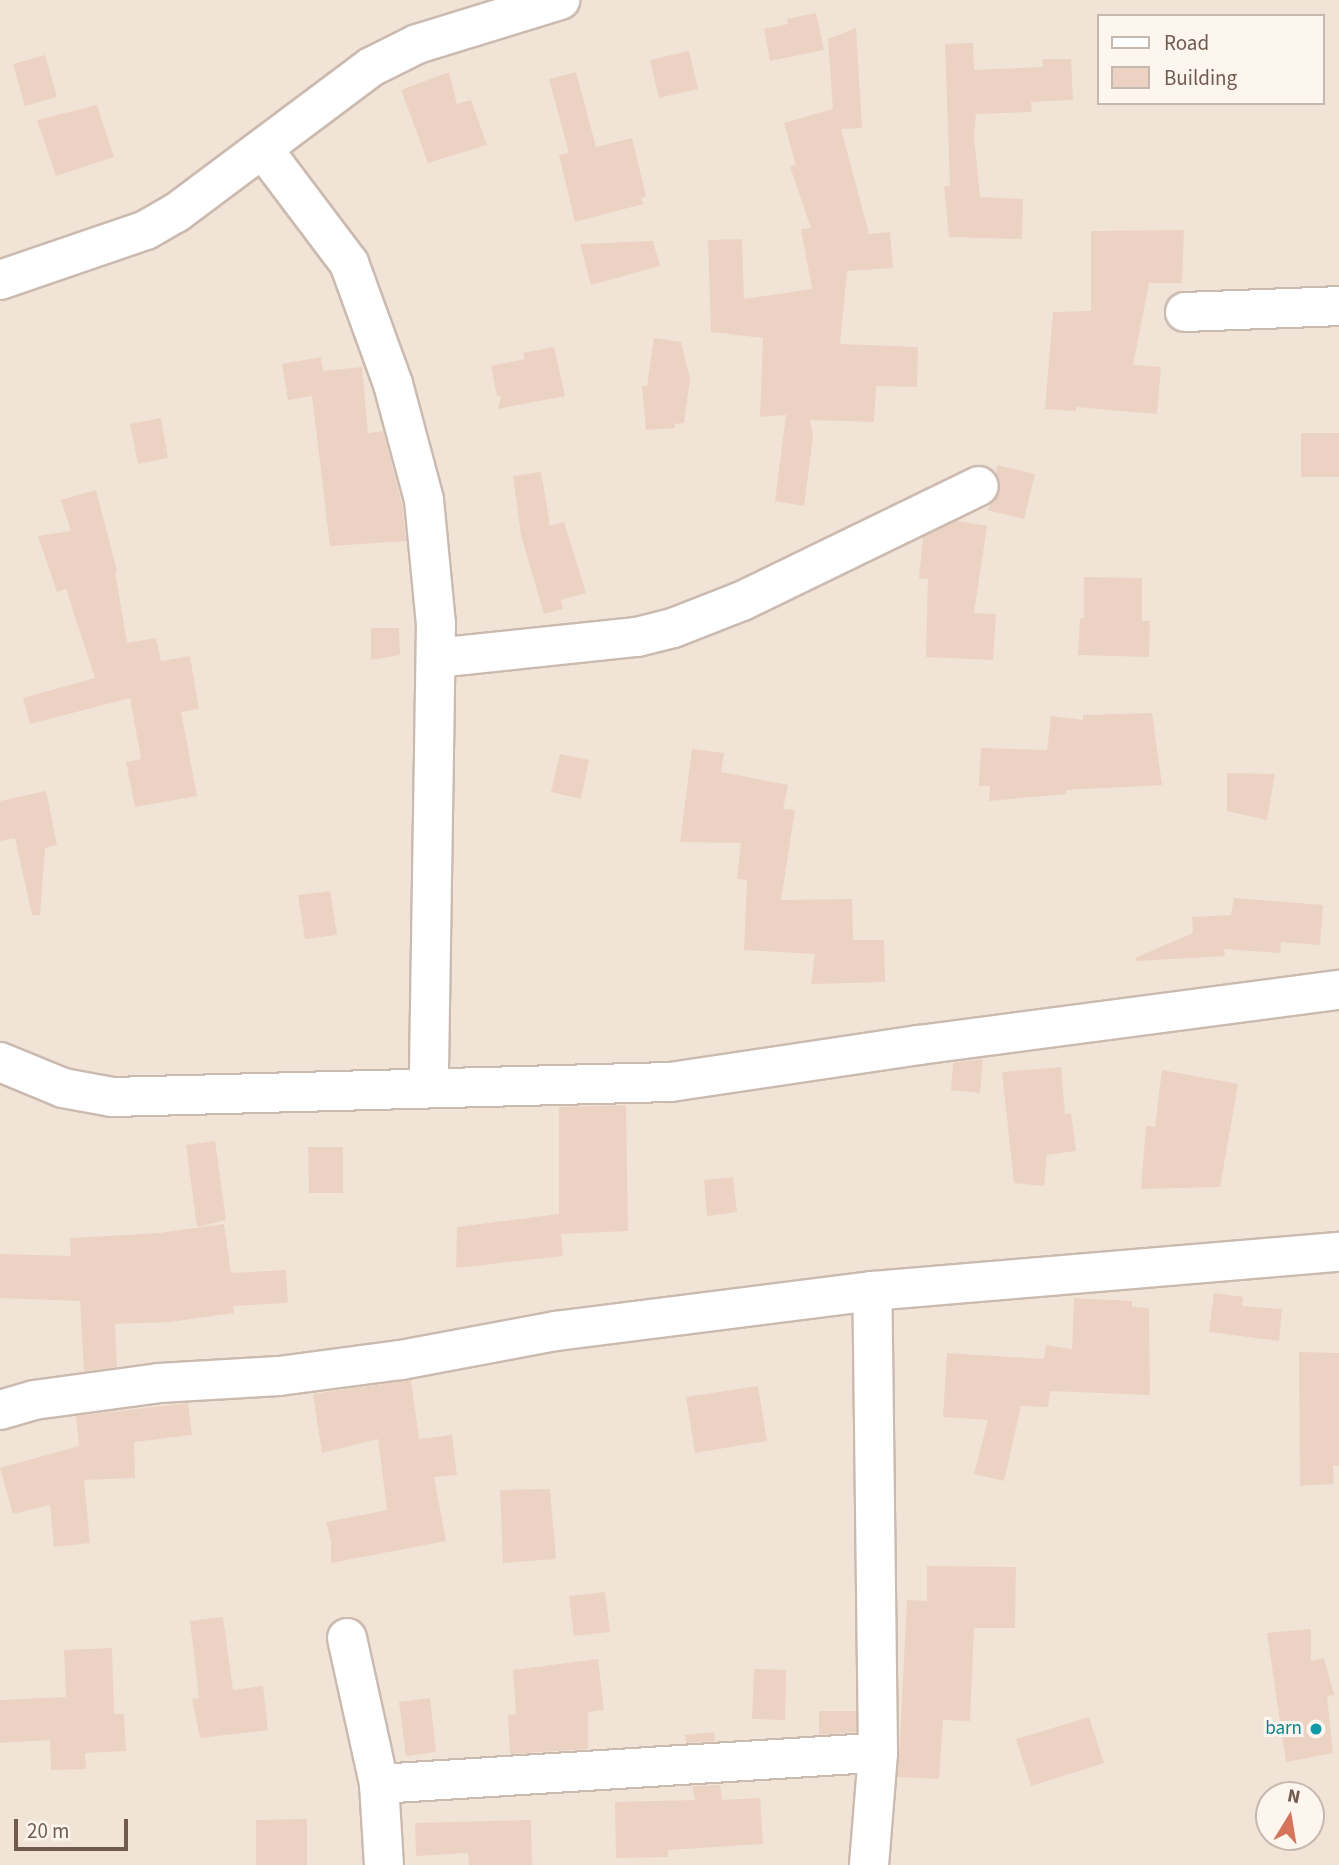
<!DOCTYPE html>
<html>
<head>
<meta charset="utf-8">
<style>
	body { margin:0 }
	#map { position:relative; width:1339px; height:1865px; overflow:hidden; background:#faf2e8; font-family:"Source Sans 3",sans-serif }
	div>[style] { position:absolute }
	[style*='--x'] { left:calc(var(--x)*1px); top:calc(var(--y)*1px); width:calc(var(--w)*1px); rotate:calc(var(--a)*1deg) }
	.residential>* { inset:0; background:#f1e4d7 }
	.building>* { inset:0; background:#ecd2c3 }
	.roads { filter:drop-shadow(2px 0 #cbbaaf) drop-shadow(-2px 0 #cbbaaf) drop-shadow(0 2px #cbbaaf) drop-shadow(0 -2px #cbbaaf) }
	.minor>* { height:38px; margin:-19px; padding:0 19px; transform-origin:19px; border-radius:19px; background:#fff }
	.dots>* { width:19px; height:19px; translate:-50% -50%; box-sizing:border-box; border:4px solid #fdf6ee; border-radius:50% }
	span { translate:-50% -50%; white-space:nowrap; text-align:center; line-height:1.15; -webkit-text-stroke:6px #fdf6ee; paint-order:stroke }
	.culture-label { font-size:19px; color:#0d838f }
	.right { translate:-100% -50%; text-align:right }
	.legend { position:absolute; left:1097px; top:14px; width:228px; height:91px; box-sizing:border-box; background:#fdf6ee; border:2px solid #c5b8ae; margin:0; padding:9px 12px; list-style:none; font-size:21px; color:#715a4f }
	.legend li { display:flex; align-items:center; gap:14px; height:35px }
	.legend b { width:35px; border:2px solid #c5b8ae }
	.north { position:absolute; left:1255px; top:1781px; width:70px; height:70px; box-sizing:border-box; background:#fdf6ee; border:2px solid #c5b8ae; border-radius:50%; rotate:11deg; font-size:19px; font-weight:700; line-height:28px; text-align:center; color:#715a4f }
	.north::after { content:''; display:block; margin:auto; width:24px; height:32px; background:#d5735b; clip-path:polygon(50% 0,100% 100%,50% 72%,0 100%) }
	.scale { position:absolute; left:14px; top:1819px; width:114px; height:32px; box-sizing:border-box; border:4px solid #715a4f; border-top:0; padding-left:9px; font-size:21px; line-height:24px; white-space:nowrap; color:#715a4f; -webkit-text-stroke:5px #fdf6ee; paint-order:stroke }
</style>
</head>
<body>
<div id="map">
	<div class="residential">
		<i style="clip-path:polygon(evenodd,0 0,1339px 0,1339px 1865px,0 1865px,0 0,1099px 16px,1323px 16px,1323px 103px,1099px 103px,1099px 16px,0 0,1269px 1795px,1311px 1795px,1311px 1837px,1269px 1837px,1269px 1795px)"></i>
	</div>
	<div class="building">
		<i style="clip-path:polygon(816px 13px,824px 50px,770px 61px,764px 29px,788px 24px,787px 19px)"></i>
		<i style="clip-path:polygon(856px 28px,862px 128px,841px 129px,869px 234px,890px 232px,893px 268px,847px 271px,840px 344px,918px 347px,917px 387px,876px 386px,874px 422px,810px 420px,813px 437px,804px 506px,775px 501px,786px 415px,760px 417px,763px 338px,711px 332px,708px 240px,742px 239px,744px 299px,812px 289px,801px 229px,811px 228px,790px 167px,796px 165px,784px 123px,833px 109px,828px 39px)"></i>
		<i style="clip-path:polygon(973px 43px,974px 70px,1043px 67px,1042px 59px,1071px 59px,1073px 100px,1031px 102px,1032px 112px,976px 114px,974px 136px,980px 197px,1023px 199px,1022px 239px,949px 237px,944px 186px,950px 186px,945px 44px)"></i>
		<i style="clip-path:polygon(689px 51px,698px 89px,659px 98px,650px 60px)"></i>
		<i style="clip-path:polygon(45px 55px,57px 97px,25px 106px,13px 64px)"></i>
		<i style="clip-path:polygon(449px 72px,457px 104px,471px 100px,487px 145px,428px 163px,401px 90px)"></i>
		<i style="clip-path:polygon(576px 72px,596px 147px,632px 138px,646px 196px,641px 198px,643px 204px,575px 222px,559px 155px,569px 153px,549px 79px)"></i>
		<i style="clip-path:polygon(97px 105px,114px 157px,56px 176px,37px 120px)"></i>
		<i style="clip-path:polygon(1184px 230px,1182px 283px,1149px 283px,1133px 365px,1161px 367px,1157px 414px,1076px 407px,1076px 411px,1045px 409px,1053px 312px,1091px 311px,1091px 231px)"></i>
		<i style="clip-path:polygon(653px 241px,660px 266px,591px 285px,580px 244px)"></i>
		<i style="clip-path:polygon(654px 338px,681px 342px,690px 379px,684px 423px,674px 424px,675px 428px,646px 430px,642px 386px,647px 386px)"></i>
		<i style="clip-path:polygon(554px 347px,565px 396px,498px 409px,501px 396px,497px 396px,491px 366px,525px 359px,523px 353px)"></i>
		<i style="clip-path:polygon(321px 357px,323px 371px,362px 367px,368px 433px,383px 431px,402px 504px,406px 541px,330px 546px,312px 396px,288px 400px,282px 364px)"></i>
		<i style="clip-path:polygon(161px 418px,168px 458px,138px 464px,130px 424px)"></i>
		<i style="clip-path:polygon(1301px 433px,1339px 433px,1339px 477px,1301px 477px)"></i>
		<i style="clip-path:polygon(997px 465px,1035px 474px,1024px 519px,987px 510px,1001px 488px,996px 473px)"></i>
		<i style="clip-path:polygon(541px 472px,550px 526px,564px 522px,586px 593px,561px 600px,563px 609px,544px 614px,521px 535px,513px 476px)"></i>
		<i style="clip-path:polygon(96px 490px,117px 571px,115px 572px,127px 643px,156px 638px,161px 661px,190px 656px,199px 709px,181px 712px,197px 796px,135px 807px,126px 762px,141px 759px,130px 698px,30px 724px,23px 698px,95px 678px,66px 589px,57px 592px,38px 536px,71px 531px,61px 500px)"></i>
		<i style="clip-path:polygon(956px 521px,987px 526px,974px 613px,996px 614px,993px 660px,926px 657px,928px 579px,919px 578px,923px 537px)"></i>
		<i style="clip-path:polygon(1084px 577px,1142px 578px,1142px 621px,1150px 621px,1149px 657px,1078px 655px,1080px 618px,1084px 618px)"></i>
		<i style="clip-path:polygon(371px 628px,399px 628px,400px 655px,371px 660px)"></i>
		<i style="clip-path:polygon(1152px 713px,1162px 785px,1066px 790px,1066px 794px,989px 801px,990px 786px,979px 786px,981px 748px,1047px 750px,1051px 716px,1083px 720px,1083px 715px)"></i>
		<i style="clip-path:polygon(692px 749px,724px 753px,721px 772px,788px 785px,783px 809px,795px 810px,781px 900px,852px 899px,853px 940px,884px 940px,885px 982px,811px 984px,815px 954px,744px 950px,747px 880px,737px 879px,741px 843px,680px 842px)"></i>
		<i style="clip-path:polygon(560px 754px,589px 760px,581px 799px,551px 792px)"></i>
		<i style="clip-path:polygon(1227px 773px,1275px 774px,1267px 820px,1227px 811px)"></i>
		<i style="clip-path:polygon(46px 791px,57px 845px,45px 848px,40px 915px,32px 915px,15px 838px,0 841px,0 801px)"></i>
		<i style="clip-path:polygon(330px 891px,337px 935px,305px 939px,298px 895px)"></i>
		<i style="clip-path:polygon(1234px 898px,1323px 905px,1320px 945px,1281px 942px,1280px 953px,1224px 949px,1225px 956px,1136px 961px,1135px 958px,1193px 933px,1192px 917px,1231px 915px)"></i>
		<i style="clip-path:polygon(983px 1059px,980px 1093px,951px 1090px,953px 1063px)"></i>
		<i style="clip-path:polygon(1061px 1067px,1065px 1114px,1071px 1113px,1076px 1151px,1047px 1155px,1044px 1186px,1014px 1183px,1002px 1072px)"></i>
		<i style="clip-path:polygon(1162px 1070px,1238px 1084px,1220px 1187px,1141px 1189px,1146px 1126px,1155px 1127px)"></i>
		<i style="clip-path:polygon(626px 1105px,628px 1231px,561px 1234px,563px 1256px,456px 1268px,457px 1227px,559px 1214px,559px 1107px)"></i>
		<i style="clip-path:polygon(215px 1141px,226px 1220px,197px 1227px,186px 1145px)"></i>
		<i style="clip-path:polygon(308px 1147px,343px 1147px,343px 1193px,309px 1193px)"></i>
		<i style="clip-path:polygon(733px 1177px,737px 1212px,707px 1216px,704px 1180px)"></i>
		<i style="clip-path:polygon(224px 1224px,231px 1273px,286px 1270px,288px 1303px,233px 1306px,234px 1313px,169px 1322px,115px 1324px,117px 1367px,84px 1371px,80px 1301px,0 1298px,0 1254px,71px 1256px,70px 1238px,159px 1233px)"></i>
		<i style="clip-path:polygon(1214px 1293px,1243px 1297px,1242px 1306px,1282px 1309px,1279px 1341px,1209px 1332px)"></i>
		<i style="clip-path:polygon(1074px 1298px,1132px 1301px,1132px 1307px,1149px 1308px,1150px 1395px,1050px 1391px,1048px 1407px,1021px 1406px,1004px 1481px,974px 1474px,988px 1420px,943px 1417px,947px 1353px,1044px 1359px,1046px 1345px,1072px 1349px)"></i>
		<i style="clip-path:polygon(1299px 1352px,1339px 1353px,1339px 1466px,1333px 1465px,1334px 1484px,1300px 1486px)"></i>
		<i style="clip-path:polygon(411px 1380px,419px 1439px,452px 1435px,457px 1475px,434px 1477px,446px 1541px,331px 1563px,331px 1541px,326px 1522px,387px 1510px,378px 1439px,322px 1453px,313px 1394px)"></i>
		<i style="clip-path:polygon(758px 1386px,767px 1441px,695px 1453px,686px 1397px)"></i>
		<i style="clip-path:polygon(188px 1403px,192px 1435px,134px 1442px,135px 1478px,84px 1480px,90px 1543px,54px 1547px,50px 1505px,13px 1514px,0 1468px,79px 1446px,76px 1416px)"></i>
		<i style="clip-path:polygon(550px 1489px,556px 1559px,503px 1563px,500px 1490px)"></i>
		<i style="clip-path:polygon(927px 1566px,1016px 1567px,1015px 1628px,974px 1628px,970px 1721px,943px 1720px,939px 1779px,898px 1777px,907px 1600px,927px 1601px)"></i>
		<i style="clip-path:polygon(605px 1592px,610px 1632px,574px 1636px,569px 1596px)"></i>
		<i style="clip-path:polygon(223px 1617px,233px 1690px,263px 1686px,268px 1730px,200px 1738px,192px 1699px,199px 1698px,190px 1621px)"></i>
		<i style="clip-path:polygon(1311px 1629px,1311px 1661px,1324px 1658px,1334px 1695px,1327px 1696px,1333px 1753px,1286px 1762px,1267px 1633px)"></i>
		<i style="clip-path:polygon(112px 1648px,114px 1714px,124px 1714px,126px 1751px,85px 1753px,86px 1769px,51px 1770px,50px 1740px,0 1743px,0 1700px,66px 1697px,64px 1650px)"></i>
		<i style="clip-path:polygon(598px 1659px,604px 1710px,588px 1712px,588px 1749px,510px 1754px,508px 1715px,516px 1714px,513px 1670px)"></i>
		<i style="clip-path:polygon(754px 1669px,786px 1670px,785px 1720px,752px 1719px)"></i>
		<i style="clip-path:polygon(430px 1698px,436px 1752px,406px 1756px,399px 1702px)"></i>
		<i style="clip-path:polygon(819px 1711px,856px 1711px,856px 1732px,819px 1735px)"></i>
		<i style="clip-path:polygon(1089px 1717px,1104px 1763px,1031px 1786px,1016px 1739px)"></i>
		<i style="clip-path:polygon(714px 1732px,715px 1741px,686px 1743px,685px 1735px)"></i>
		<i style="clip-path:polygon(720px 1785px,722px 1800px,760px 1798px,763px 1844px,668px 1850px,668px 1857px,616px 1858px,615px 1802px,695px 1800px,692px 1786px)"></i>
		<i style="clip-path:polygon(307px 1819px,307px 1865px,256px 1865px,256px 1820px)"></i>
		<i style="clip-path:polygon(531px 1820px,532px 1865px,469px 1865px,468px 1853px,416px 1856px,415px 1823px)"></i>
	</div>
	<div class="roads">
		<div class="minor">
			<i style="--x:263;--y:149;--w:143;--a:53"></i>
			<i style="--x:349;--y:263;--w:129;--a:70"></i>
			<i style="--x:393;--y:384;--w:120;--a:75"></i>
			<i style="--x:424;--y:500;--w:125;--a:84.5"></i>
			<i style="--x:436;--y:624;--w:463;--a:90.9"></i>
			<i style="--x:0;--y:280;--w:154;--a:-18.9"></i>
			<i style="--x:146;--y:230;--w:34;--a:-30"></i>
			<i style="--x:176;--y:213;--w:244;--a:-36.8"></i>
			<i style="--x:371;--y:67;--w:51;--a:-26.6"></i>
			<i style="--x:417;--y:44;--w:150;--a:-17.1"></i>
			<i style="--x:1185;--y:312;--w:154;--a:-2.2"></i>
			<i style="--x:436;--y:658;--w:202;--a:-6"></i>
			<i style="--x:637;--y:637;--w:37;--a:-14"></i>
			<i style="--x:673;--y:628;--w:74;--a:-21.4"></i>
			<i style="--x:742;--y:601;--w:263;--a:-25.9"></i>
			<i style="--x:0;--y:1062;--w:68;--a:22.4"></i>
			<i style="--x:63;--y:1088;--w:50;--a:10.4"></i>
			<i style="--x:112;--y:1097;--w:559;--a:-1.54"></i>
			<i style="--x:671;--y:1082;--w:251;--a:-8.5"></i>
			<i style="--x:919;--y:1045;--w:424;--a:-7.5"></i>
			<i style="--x:0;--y:1410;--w:35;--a:-16"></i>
			<i style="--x:34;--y:1400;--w:126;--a:-7.7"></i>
			<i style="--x:159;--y:1383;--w:120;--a:-3.3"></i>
			<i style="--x:279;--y:1376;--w:123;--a:-7.5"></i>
			<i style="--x:401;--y:1360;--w:158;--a:-10.6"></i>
			<i style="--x:556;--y:1331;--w:319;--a:-7.2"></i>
			<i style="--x:872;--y:1291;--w:469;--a:-4.8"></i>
			<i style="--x:347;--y:1638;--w:149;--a:77.6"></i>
			<i style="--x:379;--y:1784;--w:81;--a:86.5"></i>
			<i style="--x:379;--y:1784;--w:500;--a:-3.6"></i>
			<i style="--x:869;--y:1865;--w:112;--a:-85.4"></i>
			<i style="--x:878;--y:1753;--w:462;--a:-90.7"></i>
		</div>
	</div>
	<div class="dots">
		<i style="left:1316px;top:1729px;background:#0f9aa8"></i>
	</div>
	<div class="culture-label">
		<span class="right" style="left:1302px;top:1729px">barn</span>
	</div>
	<ul class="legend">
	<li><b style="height:9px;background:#fff"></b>Road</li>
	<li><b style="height:19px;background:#ecd2c3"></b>Building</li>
	</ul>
	<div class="north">N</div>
	<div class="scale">20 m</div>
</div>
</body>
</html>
